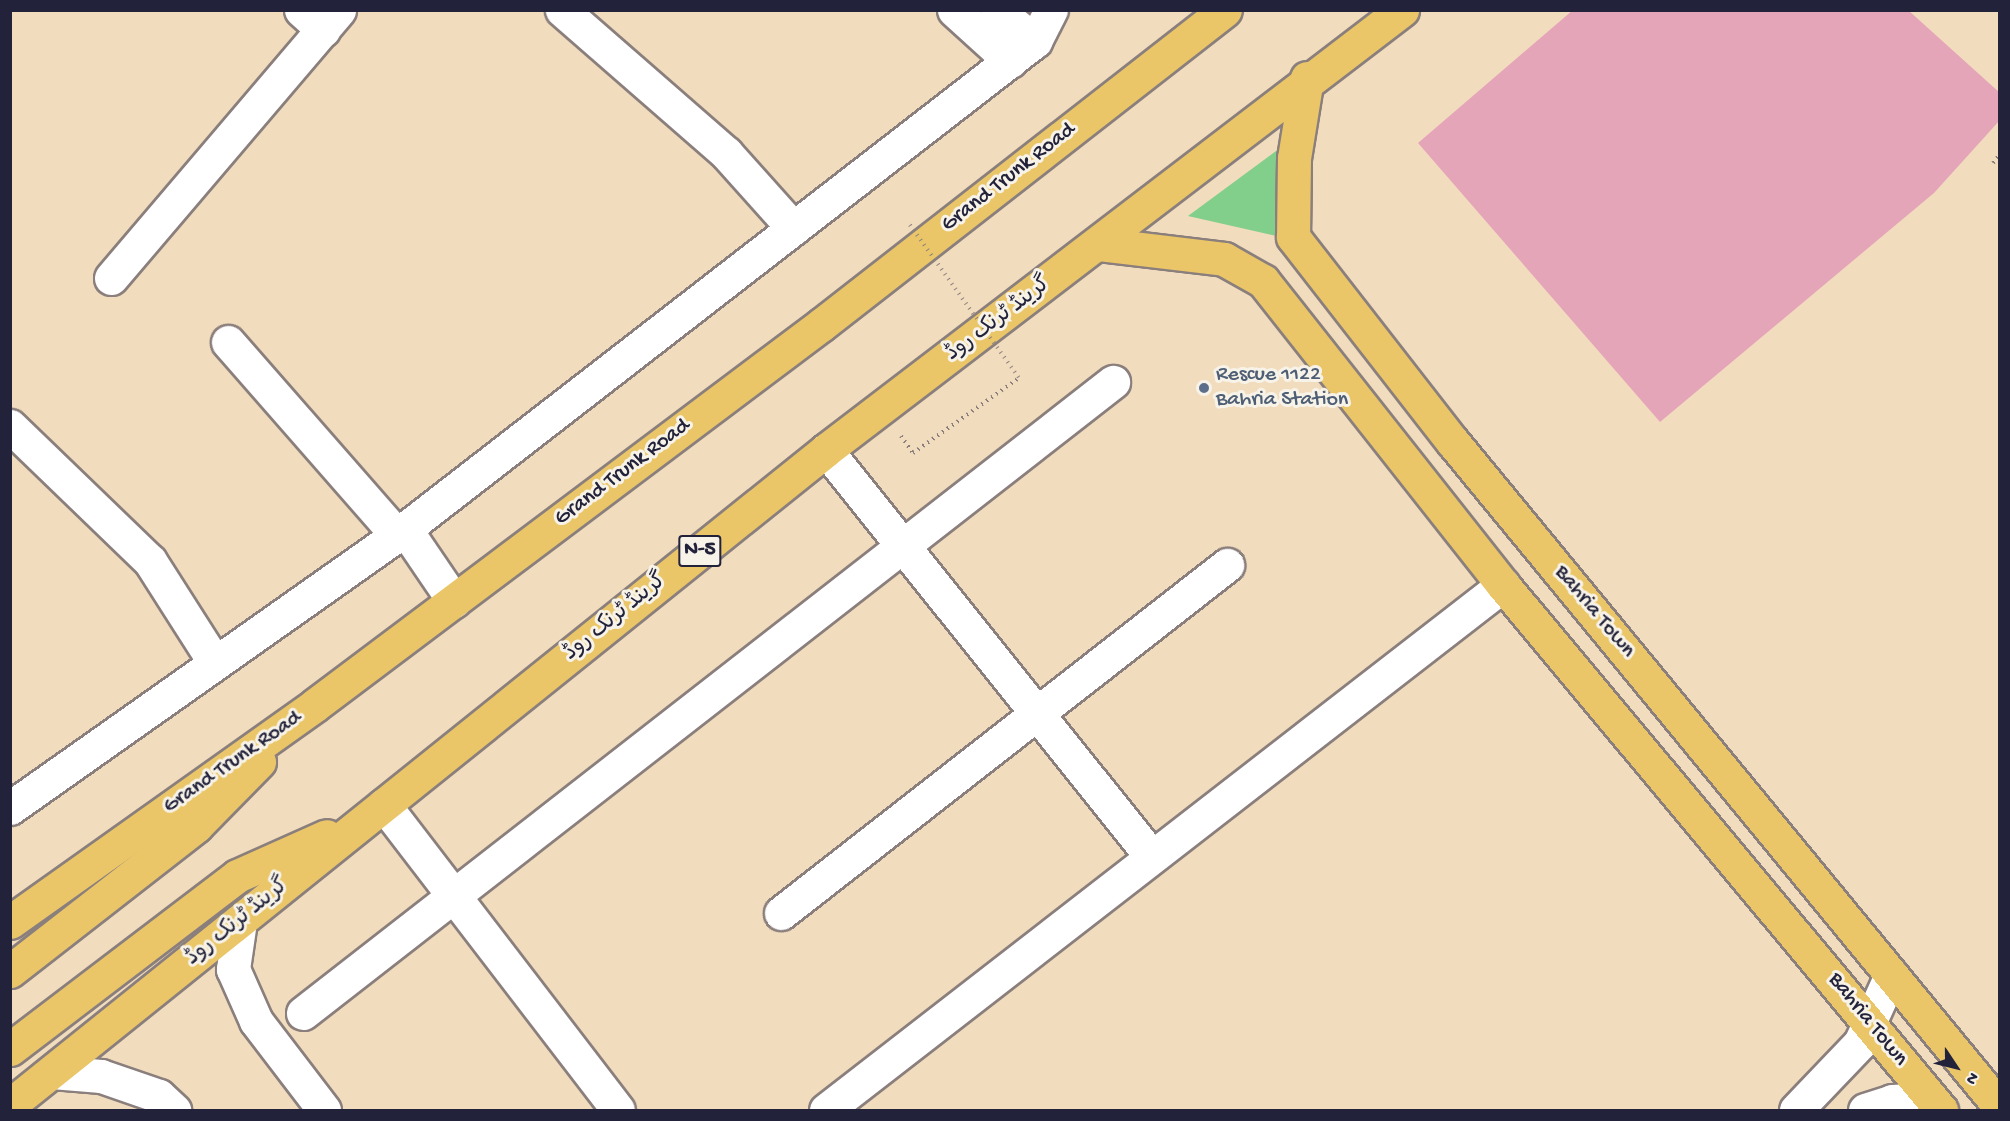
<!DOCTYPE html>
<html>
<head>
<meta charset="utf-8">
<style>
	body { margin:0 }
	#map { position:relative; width:2010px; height:1121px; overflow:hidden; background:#f2dcbe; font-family:"Gochi Hand","Playpen Sans Arabic",sans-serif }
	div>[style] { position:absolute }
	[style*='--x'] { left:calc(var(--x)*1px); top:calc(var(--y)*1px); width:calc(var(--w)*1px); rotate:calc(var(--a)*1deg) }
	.green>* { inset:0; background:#82ce8b }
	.building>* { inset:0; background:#e5a5b9 }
	.path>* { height:4px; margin-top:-2px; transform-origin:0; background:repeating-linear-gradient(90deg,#8a7f7c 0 1.5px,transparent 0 6px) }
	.roads { filter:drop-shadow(2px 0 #8a7f7c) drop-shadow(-2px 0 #8a7f7c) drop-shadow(0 2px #8a7f7c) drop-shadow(0 -2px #8a7f7c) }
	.minor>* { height:33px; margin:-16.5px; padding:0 16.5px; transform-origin:16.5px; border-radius:16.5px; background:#fff }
	.major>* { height:33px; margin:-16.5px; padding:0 16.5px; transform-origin:16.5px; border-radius:16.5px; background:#eac669 }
	.highway>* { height:33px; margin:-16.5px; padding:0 16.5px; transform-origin:16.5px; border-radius:16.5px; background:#eac669 }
	.path-bridge>* { height:4px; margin-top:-2px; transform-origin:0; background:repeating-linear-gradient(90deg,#8a7f7c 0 1.5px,transparent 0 6px) }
	.dots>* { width:16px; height:16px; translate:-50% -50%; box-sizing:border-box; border:3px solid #f7f3e8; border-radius:50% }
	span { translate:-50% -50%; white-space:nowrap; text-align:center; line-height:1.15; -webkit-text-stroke:6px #f7f3e8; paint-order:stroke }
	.shield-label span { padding:2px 4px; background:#f7f3e8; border:2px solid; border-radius:4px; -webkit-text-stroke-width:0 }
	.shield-label { font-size:21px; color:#22223b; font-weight:700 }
	.street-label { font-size:22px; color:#22223b }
	.service-label { font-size:22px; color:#4e5e75 }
	.left { translate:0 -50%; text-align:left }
	.frame { position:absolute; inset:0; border:12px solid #22223b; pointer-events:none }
	.north { position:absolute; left:1926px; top:1037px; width:60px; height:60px; -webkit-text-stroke:4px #f7f3e8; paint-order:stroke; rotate:125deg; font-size:16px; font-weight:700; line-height:24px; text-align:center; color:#22223b }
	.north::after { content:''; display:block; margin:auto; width:21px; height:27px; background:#22223b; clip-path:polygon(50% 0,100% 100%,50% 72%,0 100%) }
</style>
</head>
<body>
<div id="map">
	<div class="green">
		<i style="clip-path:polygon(1280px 148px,1281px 237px,1188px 216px)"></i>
	</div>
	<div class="building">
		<i style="clip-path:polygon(1573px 10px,1908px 10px,2000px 93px,2000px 120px,1934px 193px,1660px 422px,1418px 143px)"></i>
	</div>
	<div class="path">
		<i style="--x:1993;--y:163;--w:11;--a:-52"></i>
		<i style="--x:901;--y:436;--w:21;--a:55"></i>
		<i style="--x:913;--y:453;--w:130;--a:-35.3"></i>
	</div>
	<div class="roads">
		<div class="minor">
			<i style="--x:301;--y:10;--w:30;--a:42"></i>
			<i style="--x:562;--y:10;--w:218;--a:41.1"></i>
			<i style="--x:726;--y:153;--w:101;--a:48.2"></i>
			<i style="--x:954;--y:10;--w:76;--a:42.3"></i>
			<i style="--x:997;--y:10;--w:49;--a:39.2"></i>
			<i style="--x:111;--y:278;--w:352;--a:-49.6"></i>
			<i style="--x:228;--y:342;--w:257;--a:48.8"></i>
			<i style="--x:10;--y:426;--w:194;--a:44"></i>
			<i style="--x:150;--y:561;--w:121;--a:57.5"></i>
			<i style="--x:826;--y:450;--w:521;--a:51.31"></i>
			<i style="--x:405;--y:529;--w:87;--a:55.8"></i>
			<i style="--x:384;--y:805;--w:384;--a:52.5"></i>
			<i style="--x:10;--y:808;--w:484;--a:-35.2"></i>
			<i style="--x:405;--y:529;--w:797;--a:-37.76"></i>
			<i style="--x:1035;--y:41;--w:35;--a:-63"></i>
			<i style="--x:781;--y:913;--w:566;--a:-37.96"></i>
			<i style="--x:240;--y:921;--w:49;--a:98.3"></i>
			<i style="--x:233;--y:969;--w:57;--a:66.1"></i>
			<i style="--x:256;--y:1021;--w:112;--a:52.6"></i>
			<i style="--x:303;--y:1013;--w:1027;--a:-37.92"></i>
			<i style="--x:52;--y:1072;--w:49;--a:4.7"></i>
			<i style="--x:101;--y:1076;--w:61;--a:19"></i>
			<i style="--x:159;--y:1096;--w:21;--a:43"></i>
			<i style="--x:826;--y:1110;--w:857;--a:-37.79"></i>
			<i style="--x:1796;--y:1110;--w:93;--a:-46.3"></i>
			<i style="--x:1860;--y:1043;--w:75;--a:-65.5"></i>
			<i style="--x:1865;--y:1110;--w:28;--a:-18"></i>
			<i style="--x:1892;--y:1101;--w:39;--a:-3"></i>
		</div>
		<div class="major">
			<i style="--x:1307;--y:78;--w:81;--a:99.2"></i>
			<i style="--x:1294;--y:158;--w:79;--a:90.7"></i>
			<i style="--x:1293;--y:237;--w:259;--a:52.1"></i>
			<i style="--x:1452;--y:441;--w:862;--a:50.55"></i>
			<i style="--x:1099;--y:244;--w:126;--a:6.8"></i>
			<i style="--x:1224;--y:259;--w:45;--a:29.4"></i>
			<i style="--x:1263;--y:281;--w:387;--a:51.7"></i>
			<i style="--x:1503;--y:585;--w:684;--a:50.16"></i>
		</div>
		<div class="highway">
			<i style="--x:10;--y:922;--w:374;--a:-35.4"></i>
			<i style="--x:315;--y:705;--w:633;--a:-36.91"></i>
			<i style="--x:821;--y:325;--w:512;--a:-37.94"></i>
			<i style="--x:10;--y:971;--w:236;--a:-37.9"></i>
			<i style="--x:196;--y:826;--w:90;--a:-45.5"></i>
			<i style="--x:10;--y:1049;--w:285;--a:-37.3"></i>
			<i style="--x:237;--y:876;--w:98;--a:-24"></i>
			<i style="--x:10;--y:1105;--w:1046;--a:-38.75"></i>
			<i style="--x:826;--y:450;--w:725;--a:-37.38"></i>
		</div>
	</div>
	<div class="path-bridge">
		<i style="--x:910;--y:225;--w:188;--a:54.5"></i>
	</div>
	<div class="dots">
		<i style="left:1204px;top:388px;background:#5c6f8a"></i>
	</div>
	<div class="shield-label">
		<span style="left:700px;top:551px">N-5</span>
	</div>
	<div class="street-label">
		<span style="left:1009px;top:178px;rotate:-38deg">Grand Trunk Road</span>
		<span style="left:999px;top:320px;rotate:-37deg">گرینڈ ٹرنک روڈ</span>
		<span style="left:623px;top:473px;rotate:-37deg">Grand Trunk Road</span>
		<span style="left:1594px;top:612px;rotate:50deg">Bahria Town</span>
		<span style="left:616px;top:618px;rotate:-39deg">گرینڈ ٹرنک روڈ</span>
		<span style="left:233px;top:763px;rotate:-35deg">Grand Trunk Road</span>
		<span style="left:238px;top:923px;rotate:-39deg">گرینڈ ٹرنک روڈ</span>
		<span style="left:1867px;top:1020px;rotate:51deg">Bahria Town</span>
	</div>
	<div class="service-label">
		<span class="left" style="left:1216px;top:388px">Rescue 1122<br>Bahria Station</span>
	</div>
	<div class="frame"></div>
	<div class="north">N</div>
</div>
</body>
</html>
